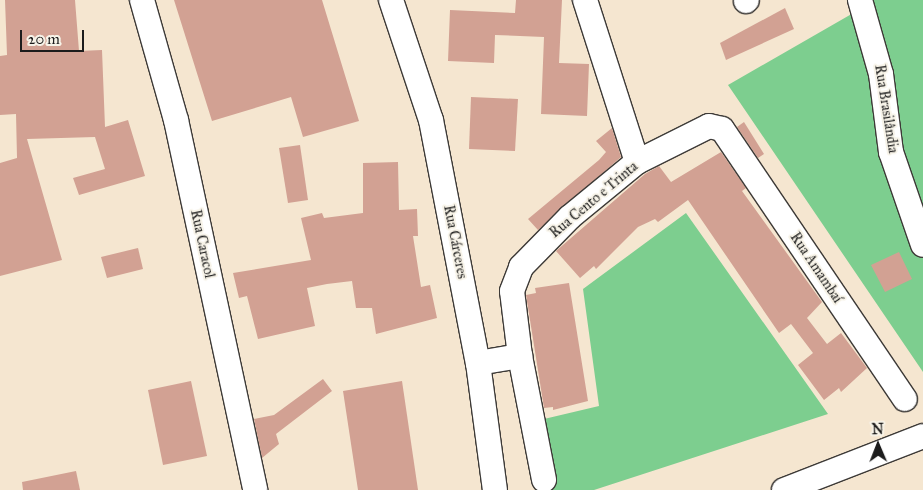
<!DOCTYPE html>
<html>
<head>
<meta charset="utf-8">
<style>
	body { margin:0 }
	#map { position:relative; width:923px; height:490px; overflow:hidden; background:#f5e6d0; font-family:"IM FELL Great Primer",serif }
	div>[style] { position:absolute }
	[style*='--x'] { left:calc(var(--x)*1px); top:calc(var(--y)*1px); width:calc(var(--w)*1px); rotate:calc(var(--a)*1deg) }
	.green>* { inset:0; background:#7dce8f }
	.building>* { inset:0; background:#d2a193 }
	.roads { filter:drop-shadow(1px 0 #3d3a37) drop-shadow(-1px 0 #3d3a37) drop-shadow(0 1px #3d3a37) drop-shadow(0 -1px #3d3a37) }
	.minor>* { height:24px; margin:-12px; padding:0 12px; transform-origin:12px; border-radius:12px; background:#fff }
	span { translate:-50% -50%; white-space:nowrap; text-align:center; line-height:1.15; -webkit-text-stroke:4px #f7f3e8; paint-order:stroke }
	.street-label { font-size:14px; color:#1c1c1c }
	.north { position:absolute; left:853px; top:420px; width:50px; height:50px; -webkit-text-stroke:4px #f7f3e8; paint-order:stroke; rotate:359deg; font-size:14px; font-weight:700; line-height:20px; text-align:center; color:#1c1c1c }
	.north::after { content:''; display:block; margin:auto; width:18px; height:22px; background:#1c1c1c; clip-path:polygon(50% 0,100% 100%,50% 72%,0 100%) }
	.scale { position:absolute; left:20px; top:30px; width:64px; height:22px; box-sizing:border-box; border:2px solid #1c1c1c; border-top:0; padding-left:6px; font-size:15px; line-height:18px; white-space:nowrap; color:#1c1c1c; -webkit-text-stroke:4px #f7f3e8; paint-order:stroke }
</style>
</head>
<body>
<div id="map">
	<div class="green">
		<i style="clip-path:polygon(860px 0,923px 0,923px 372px,728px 85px,862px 8px)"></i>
		<i style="clip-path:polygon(686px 213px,828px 414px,594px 490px,552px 490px,544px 419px,599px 406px,583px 289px)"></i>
	</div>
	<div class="building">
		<i style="clip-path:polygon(5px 0,75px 0,79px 51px,102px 50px,105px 127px,128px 120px,145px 176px,79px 195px,73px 178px,105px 169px,95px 137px,27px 139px,62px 260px,0 276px,0 163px,17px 158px,16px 114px,0 115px,0 56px,7px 55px)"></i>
		<i style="clip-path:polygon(174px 0,322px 0,359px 121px,303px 137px,291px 97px,212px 121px)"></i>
		<i style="clip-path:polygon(516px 0,562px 0,559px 63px,589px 64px,587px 116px,541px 114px,544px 37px,495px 35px,494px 63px,448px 61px,450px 10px,515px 13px)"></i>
		<i style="clip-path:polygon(785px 8px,794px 29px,726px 60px,720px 43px)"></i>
		<i style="clip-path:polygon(471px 97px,518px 99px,515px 151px,469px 149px)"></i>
		<i style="clip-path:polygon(744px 122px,764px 154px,758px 158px,737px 127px)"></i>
		<i style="clip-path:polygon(612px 128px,621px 157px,538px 230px,528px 219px,599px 160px,606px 152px,596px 141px)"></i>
		<i style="clip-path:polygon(300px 145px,308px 200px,288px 203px,279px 148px)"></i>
		<i style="clip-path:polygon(721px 152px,746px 188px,742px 191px,822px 302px,807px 318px,827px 344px,841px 333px,867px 368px,841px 392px,839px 388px,824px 400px,798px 365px,813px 353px,791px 324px,779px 333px,688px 200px,658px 222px,655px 219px,638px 227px,596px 269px,594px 266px,580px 278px,556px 251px,645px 174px,659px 166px,671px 182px)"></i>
		<i style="clip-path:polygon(398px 162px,399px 210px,417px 209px,418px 236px,413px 236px,421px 287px,430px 285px,437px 318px,376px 334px,372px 308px,356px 308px,352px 281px,327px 284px,307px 288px,315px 326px,258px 339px,247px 296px,239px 298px,233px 273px,311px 260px,301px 218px,322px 213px,324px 218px,363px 213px,363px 163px)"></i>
		<i style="clip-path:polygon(138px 248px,143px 269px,107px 278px,101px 257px)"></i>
		<i style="clip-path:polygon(899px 252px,912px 279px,885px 292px,871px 265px)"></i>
		<i style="clip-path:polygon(569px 283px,588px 401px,553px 410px,553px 407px,544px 408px,526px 295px,536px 293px,535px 288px)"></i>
		<i style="clip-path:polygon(323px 379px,332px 391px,276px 434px,279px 444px,262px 458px,254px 419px,274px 415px)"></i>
		<i style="clip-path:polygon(191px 381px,207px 456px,163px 465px,148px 390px)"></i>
		<i style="clip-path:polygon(402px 381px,418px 490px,358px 490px,343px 391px)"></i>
		<i style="clip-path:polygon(76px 471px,80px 490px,23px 490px,22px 482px)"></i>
	</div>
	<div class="roads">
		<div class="minor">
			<i style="--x:142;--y:0;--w:125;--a:74.2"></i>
			<i style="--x:176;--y:120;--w:378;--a:77.9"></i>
			<i style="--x:391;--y:0;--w:126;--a:71.6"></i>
			<i style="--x:431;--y:120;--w:248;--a:79.1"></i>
			<i style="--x:478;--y:363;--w:128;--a:82.4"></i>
			<i style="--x:585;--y:0;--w:170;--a:72.2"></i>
			<i style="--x:860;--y:0;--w:77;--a:74.2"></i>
			<i style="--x:881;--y:74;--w:79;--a:82.7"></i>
			<i style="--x:891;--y:152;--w:98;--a:71"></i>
			<i style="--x:746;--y:1;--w:1;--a:-45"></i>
			<i style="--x:520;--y:356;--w:126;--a:79"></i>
			<i style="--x:478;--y:363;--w:43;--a:-9.5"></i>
			<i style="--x:520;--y:356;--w:65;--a:-97"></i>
			<i style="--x:512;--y:291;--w:26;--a:-69"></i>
			<i style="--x:521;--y:267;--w:70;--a:-45.6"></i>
			<i style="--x:570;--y:217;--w:87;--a:-39.4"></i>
			<i style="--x:637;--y:162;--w:80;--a:-26.6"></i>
			<i style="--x:709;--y:126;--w:13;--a:13"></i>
			<i style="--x:722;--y:129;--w:326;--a:55.9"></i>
			<i style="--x:784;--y:490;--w:149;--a:-21.2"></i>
		</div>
	</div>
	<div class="street-label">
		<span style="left:886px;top:109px;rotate:81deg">Rua Brasilândia</span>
		<span style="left:594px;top:200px;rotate:-40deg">Rua Cento e Trinta</span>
		<span style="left:455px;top:242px;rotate:79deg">Rua Cárceres</span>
		<span style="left:202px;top:244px;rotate:78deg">Rua Caracol</span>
		<span style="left:816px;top:268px;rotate:56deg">Rua Amambaí</span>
	</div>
	<div class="north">N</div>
	<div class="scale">20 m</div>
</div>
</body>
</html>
